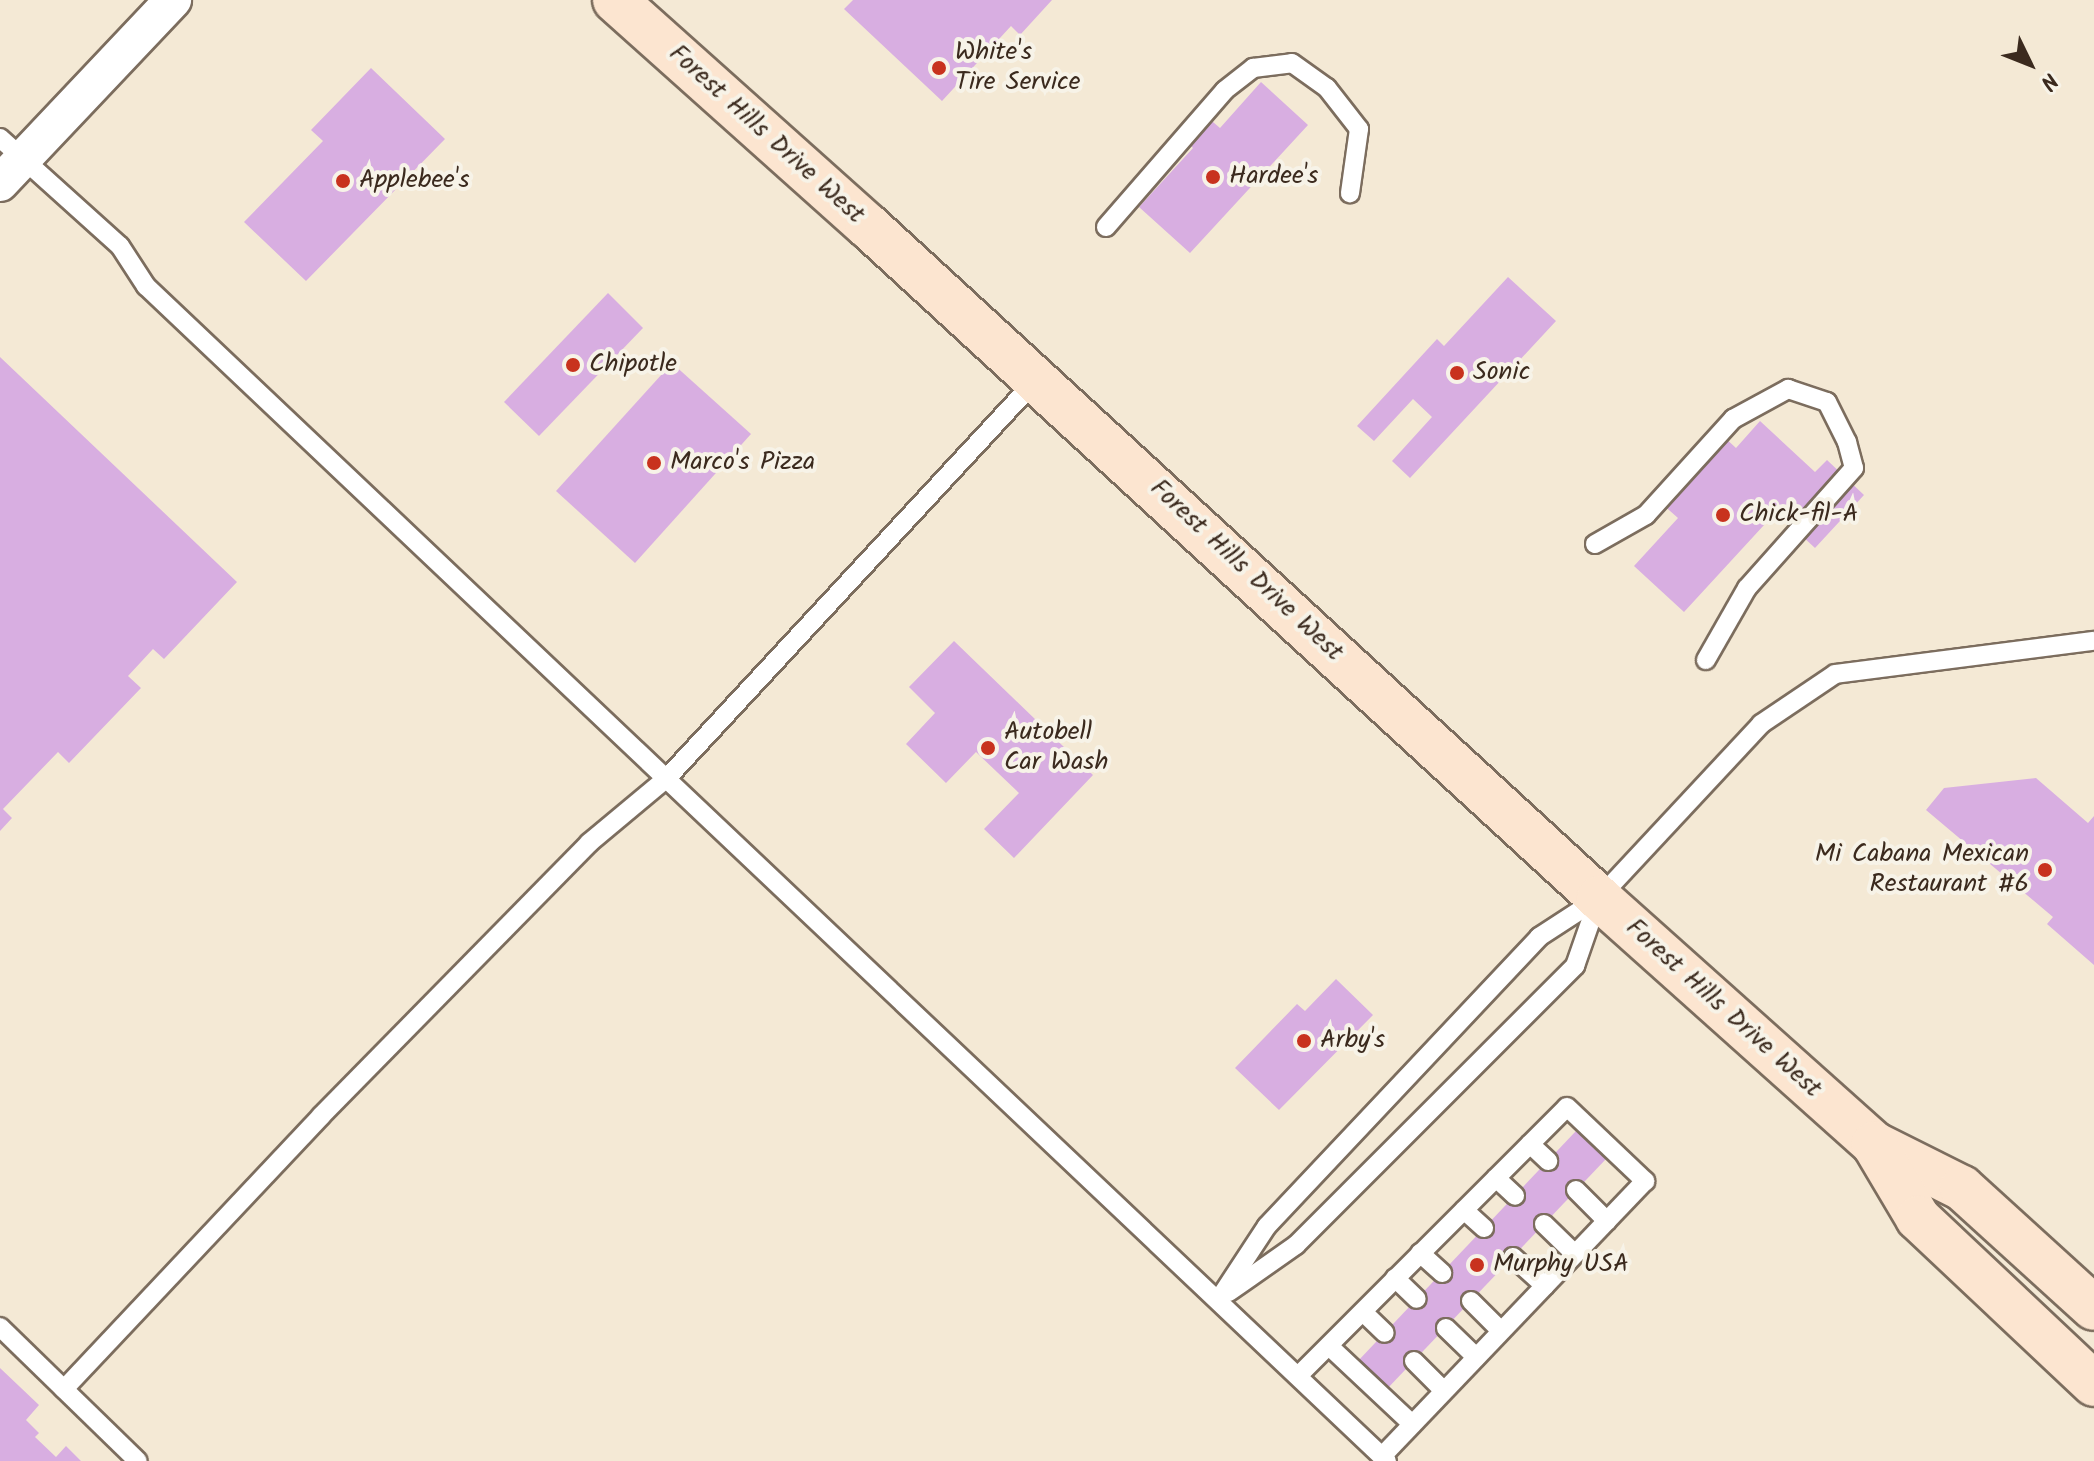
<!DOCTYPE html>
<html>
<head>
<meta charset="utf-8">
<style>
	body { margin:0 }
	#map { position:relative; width:2094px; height:1461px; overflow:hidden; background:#f4e9d5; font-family:Kalam,sans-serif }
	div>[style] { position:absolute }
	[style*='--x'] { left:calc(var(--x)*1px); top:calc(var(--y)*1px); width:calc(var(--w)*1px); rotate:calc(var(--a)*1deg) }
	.building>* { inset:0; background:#d8aee1 }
	.roads { filter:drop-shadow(2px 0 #7c6d5e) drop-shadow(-2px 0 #7c6d5e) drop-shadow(0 2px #7c6d5e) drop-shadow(0 -2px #7c6d5e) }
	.service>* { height:18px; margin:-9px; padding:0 9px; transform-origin:9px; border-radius:9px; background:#fff }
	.minor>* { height:36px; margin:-18px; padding:0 18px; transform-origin:18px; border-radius:18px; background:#fff }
	.secondary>* { height:44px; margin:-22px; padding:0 22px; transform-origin:22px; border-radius:22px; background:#fce5d0 }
	.dots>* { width:22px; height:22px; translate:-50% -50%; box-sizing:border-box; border:4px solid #f7f3e8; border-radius:50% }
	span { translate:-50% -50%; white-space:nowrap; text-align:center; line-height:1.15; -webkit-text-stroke:8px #f7f3e8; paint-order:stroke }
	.poi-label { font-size:26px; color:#3b2a1e }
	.left { translate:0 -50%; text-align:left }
	.right { translate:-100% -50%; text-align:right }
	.street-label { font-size:26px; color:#3b2a1e }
	.north { position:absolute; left:1990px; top:24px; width:80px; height:80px; -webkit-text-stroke:6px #f7f3e8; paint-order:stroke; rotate:133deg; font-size:22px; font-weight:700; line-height:32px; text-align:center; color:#3b2a1e }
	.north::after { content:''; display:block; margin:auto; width:28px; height:36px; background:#3b2a1e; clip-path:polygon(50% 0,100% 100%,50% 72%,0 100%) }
</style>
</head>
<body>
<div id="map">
	<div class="building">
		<i style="clip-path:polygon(853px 0,1052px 0,1020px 35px,1011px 26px,942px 101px,844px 9px)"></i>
		<i style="clip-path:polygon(371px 68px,445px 139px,306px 281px,244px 222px,323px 141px,311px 130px)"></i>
		<i style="clip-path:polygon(1261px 82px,1308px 125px,1190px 253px,1139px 207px,1193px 148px,1185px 140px,1206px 116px,1220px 128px)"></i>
		<i style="clip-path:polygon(1508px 277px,1556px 321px,1410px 478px,1392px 461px,1432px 417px,1413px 399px,1374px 441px,1357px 426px,1437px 339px,1444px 346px)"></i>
		<i style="clip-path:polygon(608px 293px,643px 328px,539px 436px,504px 402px)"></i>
		<i style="clip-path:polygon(0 357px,237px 582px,164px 659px,153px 649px,128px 676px,141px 688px,69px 763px,58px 752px,3px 809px,12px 818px,0 831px)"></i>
		<i style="clip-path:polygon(672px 363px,751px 434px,635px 563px,556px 491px)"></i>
		<i style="clip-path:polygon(1760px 421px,1815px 472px,1827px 460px,1864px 495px,1815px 548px,1776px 512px,1684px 612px,1634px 566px,1678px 518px,1661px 503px,1723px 436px,1736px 448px)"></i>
		<i style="clip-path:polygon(954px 641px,1093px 775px,1014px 858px,984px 829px,1019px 793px,976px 752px,946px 783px,906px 744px,935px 713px,909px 687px)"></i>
		<i style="clip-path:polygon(2036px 778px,2088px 823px,2094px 816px,2094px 965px,2047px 924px,2053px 917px,1926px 810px,1944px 788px)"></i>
		<i style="clip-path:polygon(1336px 979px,1373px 1015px,1279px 1110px,1235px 1068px,1297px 1004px,1305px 1011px)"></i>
		<i style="clip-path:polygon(1576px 1131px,1606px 1159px,1386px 1390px,1357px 1362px)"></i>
		<i style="clip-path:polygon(0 1368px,39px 1405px,26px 1420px,39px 1433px,35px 1437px,56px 1457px,66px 1446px,81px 1461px,0 1461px)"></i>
	</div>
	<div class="roads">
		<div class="service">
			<i style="--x:0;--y:138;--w:161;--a:42"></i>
			<i style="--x:120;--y:246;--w:48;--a:57"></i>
			<i style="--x:146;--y:286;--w:1709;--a:43.44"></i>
			<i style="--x:1106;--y:227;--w:181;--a:-49"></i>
			<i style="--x:1225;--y:90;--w:36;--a:-38"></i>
			<i style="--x:1253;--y:68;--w:39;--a:-7"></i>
			<i style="--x:1292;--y:63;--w:43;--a:35.5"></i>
			<i style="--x:1327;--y:88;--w:52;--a:52"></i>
			<i style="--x:1359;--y:129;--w:65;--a:98"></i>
			<i style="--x:1595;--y:544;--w:59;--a:-29.6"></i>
			<i style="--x:1646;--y:515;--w:130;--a:-47.8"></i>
			<i style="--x:1733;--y:419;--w:63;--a:-28.6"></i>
			<i style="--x:1788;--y:389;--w:41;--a:18.4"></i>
			<i style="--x:1827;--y:402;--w:45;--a:63.4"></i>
			<i style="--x:1847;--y:442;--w:27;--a:75"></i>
			<i style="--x:1854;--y:468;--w:161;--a:131.7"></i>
			<i style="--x:1747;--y:588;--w:83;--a:119.7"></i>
			<i style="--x:1530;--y:1144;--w:25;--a:43"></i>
			<i style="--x:1496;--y:1178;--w:26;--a:43"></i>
			<i style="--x:1576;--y:1190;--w:44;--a:45"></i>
			<i style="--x:1464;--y:1210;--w:27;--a:42"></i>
			<i style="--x:1544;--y:1224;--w:43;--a:44.1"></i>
			<i style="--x:1420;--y:1253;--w:30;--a:42"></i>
			<i style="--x:1513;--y:1257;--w:43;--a:42.2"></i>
			<i style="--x:1395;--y:1278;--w:30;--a:44"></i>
			<i style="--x:1229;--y:1292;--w:82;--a:-35"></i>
			<i style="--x:1296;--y:1245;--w:395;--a:-45"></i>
			<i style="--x:1575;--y:966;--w:70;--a:-70.8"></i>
			<i style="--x:1219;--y:1299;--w:87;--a:-56.7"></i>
			<i style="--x:1267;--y:1226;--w:397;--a:-46.7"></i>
			<i style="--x:1539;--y:937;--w:72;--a:-33"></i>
			<i style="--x:1599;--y:898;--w:238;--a:-47"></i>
			<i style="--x:1761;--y:724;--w:89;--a:-34"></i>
			<i style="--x:1835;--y:674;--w:261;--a:-7.3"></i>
			<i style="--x:1471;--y:1301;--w:42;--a:45"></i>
			<i style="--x:1363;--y:1312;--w:30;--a:44"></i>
			<i style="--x:0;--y:1327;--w:192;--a:44.2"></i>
			<i style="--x:1446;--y:1328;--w:42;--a:44"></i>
			<i style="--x:1329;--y:1346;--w:114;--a:43.2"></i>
			<i style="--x:1414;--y:1361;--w:42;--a:45"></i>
			<i style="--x:1298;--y:1376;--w:380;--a:-45"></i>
			<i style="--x:1567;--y:1107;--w:108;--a:43.5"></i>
			<i style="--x:1645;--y:1181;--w:381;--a:133.7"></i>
			<i style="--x:64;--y:1389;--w:375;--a:-46.7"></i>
			<i style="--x:321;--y:1116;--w:383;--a:-45.5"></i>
			<i style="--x:589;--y:843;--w:102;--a:-39.8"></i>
			<i style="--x:667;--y:778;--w:544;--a:-47.16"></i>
		</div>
		<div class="minor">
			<i style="--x:0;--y:183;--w:252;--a:-46.6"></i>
		</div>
		<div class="secondary">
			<i style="--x:615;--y:0;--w:339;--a:41.8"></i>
			<i style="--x:868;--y:226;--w:993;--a:42.59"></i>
			<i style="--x:1599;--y:898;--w:369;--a:41.8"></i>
			<i style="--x:1874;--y:1144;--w:98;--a:26.6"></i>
			<i style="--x:1962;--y:1188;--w:178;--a:42.3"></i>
			<i style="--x:1874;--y:1144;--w:86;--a:59.3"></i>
			<i style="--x:1918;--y:1218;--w:242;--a:43.3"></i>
		</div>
	</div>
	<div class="dots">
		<i style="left:939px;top:68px;background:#c8321e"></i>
		<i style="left:1213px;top:177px;background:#c8321e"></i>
		<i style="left:343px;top:181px;background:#c8321e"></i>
		<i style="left:573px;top:365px;background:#c8321e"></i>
		<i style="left:1457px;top:373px;background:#c8321e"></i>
		<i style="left:654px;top:463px;background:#c8321e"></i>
		<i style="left:1723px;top:515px;background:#c8321e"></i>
		<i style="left:988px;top:748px;background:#c8321e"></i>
		<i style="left:2045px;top:870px;background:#c8321e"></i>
		<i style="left:1304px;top:1041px;background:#c8321e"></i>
		<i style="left:1477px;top:1265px;background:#c8321e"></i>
	</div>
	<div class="poi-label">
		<span class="left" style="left:955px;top:68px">White's<br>Tire Service</span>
		<span class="left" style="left:1229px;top:177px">Hardee's</span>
		<span class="left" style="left:359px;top:181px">Applebee's</span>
		<span class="left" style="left:589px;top:365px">Chipotle</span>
		<span class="left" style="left:1473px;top:373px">Sonic</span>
		<span class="left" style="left:670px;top:463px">Marco's Pizza</span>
		<span class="left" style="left:1739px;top:515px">Chick-fil-A</span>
		<span class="left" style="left:1004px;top:748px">Autobell<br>Car Wash</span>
		<span class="right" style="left:2029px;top:870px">Mi Cabana Mexican<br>Restaurant #6</span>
		<span class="left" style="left:1320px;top:1041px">Arby's</span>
		<span class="left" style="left:1493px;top:1265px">Murphy USA</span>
	</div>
	<div class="street-label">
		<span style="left:766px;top:135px;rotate:42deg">Forest Hills Drive West</span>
		<span style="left:1246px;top:571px;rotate:43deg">Forest Hills Drive West</span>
		<span style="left:1723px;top:1009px;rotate:42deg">Forest Hills Drive West</span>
	</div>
	<div class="north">N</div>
</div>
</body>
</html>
